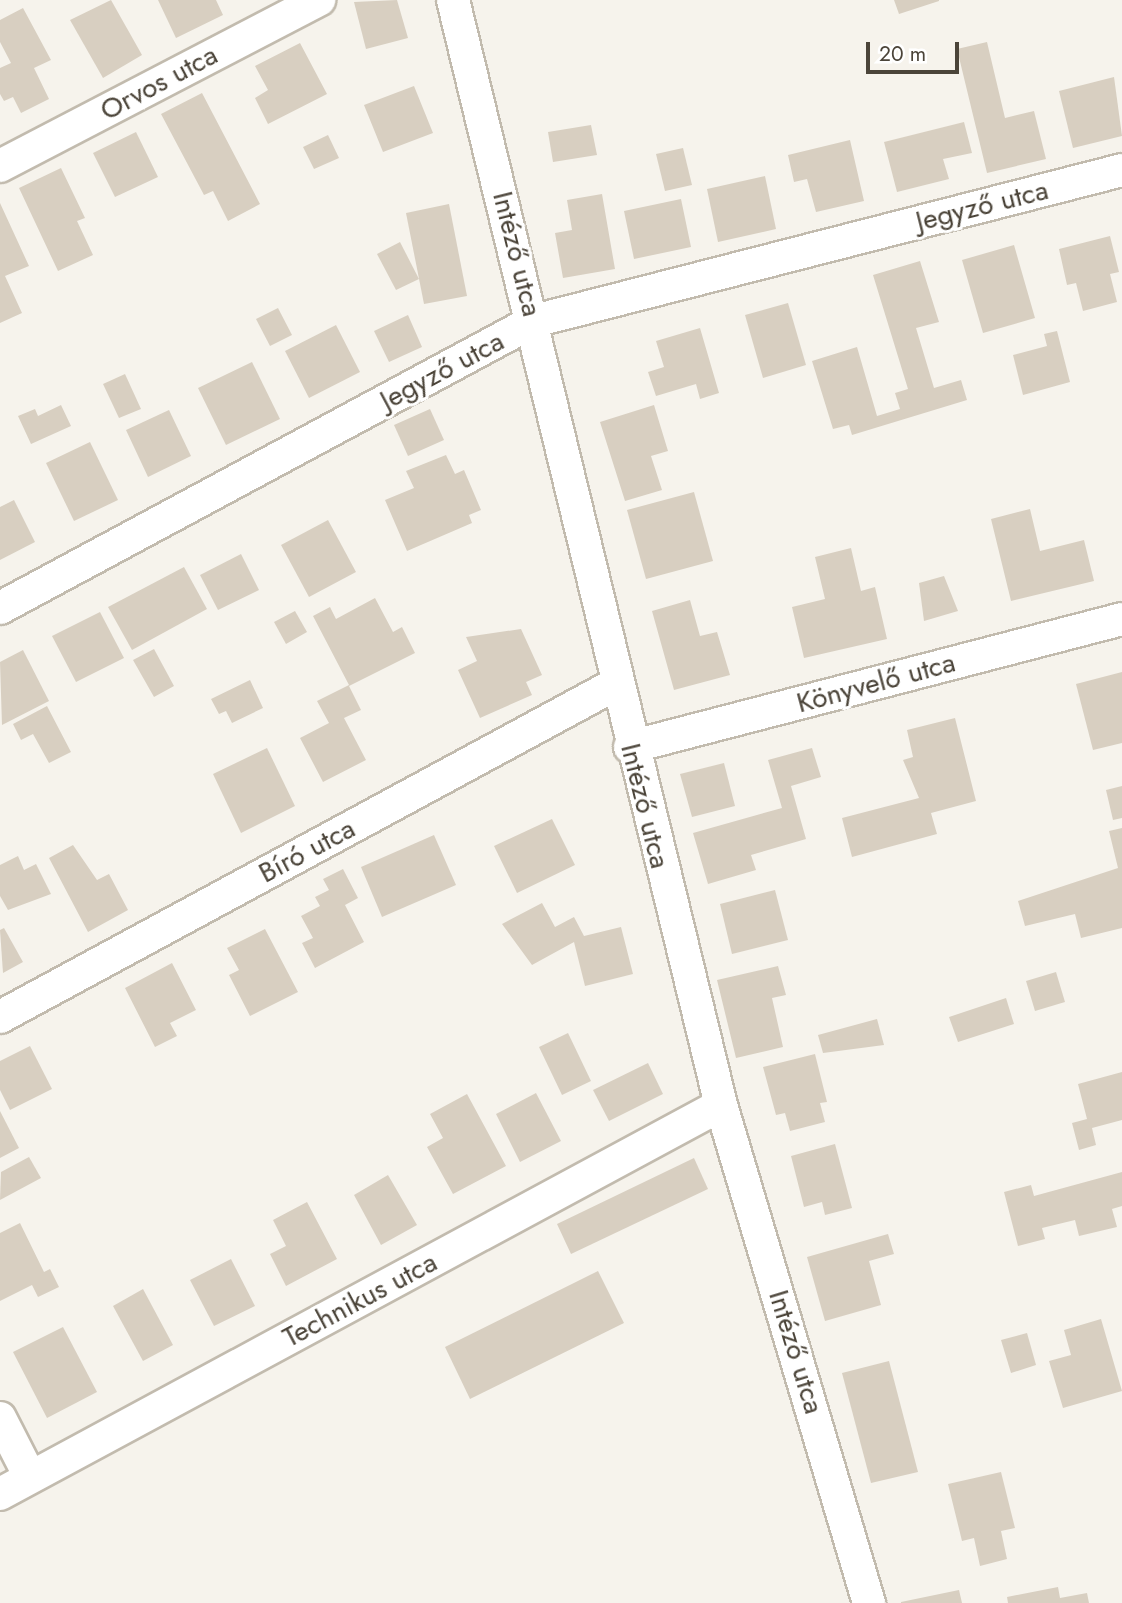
<!DOCTYPE html>
<html>
<head>
<meta charset="utf-8">
<style>
	body { margin:0 }
	#map { position:relative; width:1122px; height:1603px; overflow:hidden; background:#f6f3ec; font-family:Jost,sans-serif }
	div>[style] { position:absolute }
	[style*='--x'] { left:calc(var(--x)*1px); top:calc(var(--y)*1px); width:calc(var(--w)*1px); rotate:calc(var(--a)*1deg) }
	.building>* { inset:0; background:#d8cfc1 }
	.roads { filter:drop-shadow(2px 0 #c2bbae) drop-shadow(-2px 0 #c2bbae) drop-shadow(0 2px #c2bbae) drop-shadow(0 -2px #c2bbae) }
	.minor>* { height:32px; margin:-16px; padding:0 16px; transform-origin:16px; border-radius:16px; background:#fff }
	span { translate:-50% -50%; white-space:nowrap; text-align:center; line-height:1.15; -webkit-text-stroke:6px #fff; paint-order:stroke }
	.street-label { font-size:28px; color:#4b4439 }
	.scale { position:absolute; left:866px; top:42px; width:93px; height:32px; box-sizing:border-box; border:4px solid #4b4439; border-top:0; padding-left:9px; font-size:21px; line-height:24px; white-space:nowrap; color:#4b4439; -webkit-text-stroke:5px #fff; paint-order:stroke }
</style>
</head>
<body>
<div id="map">
	<div class="building">
		<i style="clip-path:polygon(111px 0,142px 55px,103px 78px,70px 20px)"></i>
		<i style="clip-path:polygon(158px 0,216px 0,223px 15px,176px 38px)"></i>
		<i style="clip-path:polygon(397px 0,408px 38px,366px 49px,354px 2px)"></i>
		<i style="clip-path:polygon(894px 0,939px 0,939px 1px,899px 14px)"></i>
		<i style="clip-path:polygon(23px 8px,51px 60px,34px 68px,49px 99px,21px 113px,13px 97px,4px 101px,0 94px,0 68px,11px 63px,0 42px,0 20px)"></i>
		<i style="clip-path:polygon(987px 42px,1005px 118px,1034px 111px,1046px 159px,987px 173px,957px 49px)"></i>
		<i style="clip-path:polygon(300px 43px,327px 94px,268px 124px,255px 98px,268px 90px,255px 66px)"></i>
		<i style="clip-path:polygon(1114px 77px,1122px 136px,1073px 148px,1059px 91px)"></i>
		<i style="clip-path:polygon(414px 86px,433px 133px,383px 152px,364px 105px)"></i>
		<i style="clip-path:polygon(202px 93px,260px 204px,228px 221px,213px 191px,204px 195px,161px 114px)"></i>
		<i style="clip-path:polygon(964px 122px,972px 153px,943px 159px,949px 179px,897px 192px,884px 142px)"></i>
		<i style="clip-path:polygon(591px 125px,597px 155px,553px 162px,548px 132px)"></i>
		<i style="clip-path:polygon(136px 132px,158px 177px,115px 197px,93px 153px)"></i>
		<i style="clip-path:polygon(328px 135px,339px 158px,314px 169px,303px 147px)"></i>
		<i style="clip-path:polygon(850px 140px,864px 201px,816px 212px,807px 179px,794px 182px,788px 155px)"></i>
		<i style="clip-path:polygon(683px 148px,692px 185px,665px 191px,656px 154px)"></i>
		<i style="clip-path:polygon(61px 168px,85px 218px,77px 221px,93px 255px,58px 271px,19px 188px)"></i>
		<i style="clip-path:polygon(765px 176px,776px 229px,718px 242px,707px 189px)"></i>
		<i style="clip-path:polygon(602px 194px,615px 269px,563px 278px,555px 233px,572px 230px,567px 200px)"></i>
		<i style="clip-path:polygon(681px 199px,691px 247px,634px 259px,624px 211px)"></i>
		<i style="clip-path:polygon(0 203px,29px 266px,5px 276px,22px 313px,0 323px)"></i>
		<i style="clip-path:polygon(449px 204px,467px 296px,424px 304px,406px 213px)"></i>
		<i style="clip-path:polygon(1110px 236px,1119px 272px,1110px 274px,1117px 302px,1083px 311px,1076px 283px,1067px 285px,1059px 249px)"></i>
		<i style="clip-path:polygon(400px 242px,419px 279px,396px 290px,377px 254px)"></i>
		<i style="clip-path:polygon(1014px 245px,1035px 318px,983px 333px,962px 260px)"></i>
		<i style="clip-path:polygon(920px 261px,939px 322px,916px 328px,934px 388px,961px 380px,967px 400px,852px 435px,849px 425px,833px 429px,812px 361px,857px 347px,877px 416px,900px 409px,895px 393px,908px 389px,873px 275px)"></i>
		<i style="clip-path:polygon(788px 303px,806px 365px,763px 378px,745px 315px)"></i>
		<i style="clip-path:polygon(278px 308px,292px 335px,270px 346px,256px 319px)"></i>
		<i style="clip-path:polygon(408px 315px,422px 347px,389px 362px,374px 331px)"></i>
		<i style="clip-path:polygon(336px 325px,360px 372px,309px 398px,285px 351px)"></i>
		<i style="clip-path:polygon(700px 328px,719px 393px,700px 399px,696px 384px,656px 396px,648px 372px,664px 367px,656px 341px)"></i>
		<i style="clip-path:polygon(1057px 331px,1070px 382px,1023px 395px,1013px 355px,1047px 346px,1044px 334px)"></i>
		<i style="clip-path:polygon(252px 362px,280px 419px,226px 445px,198px 388px)"></i>
		<i style="clip-path:polygon(125px 374px,141px 409px,119px 418px,103px 384px)"></i>
		<i style="clip-path:polygon(61px 405px,71px 426px,31px 444px,18px 416px,35px 409px,38px 416px)"></i>
		<i style="clip-path:polygon(654px 405px,668px 451px,651px 456px,662px 490px,625px 501px,600px 422px)"></i>
		<i style="clip-path:polygon(430px 409px,444px 440px,408px 456px,394px 425px)"></i>
		<i style="clip-path:polygon(169px 410px,191px 456px,148px 477px,126px 430px)"></i>
		<i style="clip-path:polygon(90px 442px,118px 500px,74px 521px,46px 463px)"></i>
		<i style="clip-path:polygon(446px 455px,455px 474px,464px 470px,481px 510px,469px 515px,472px 523px,407px 551px,385px 500px,414px 488px,406px 471px)"></i>
		<i style="clip-path:polygon(694px 492px,713px 561px,646px 579px,627px 510px)"></i>
		<i style="clip-path:polygon(14px 500px,35px 542px,0 560px,0 507px)"></i>
		<i style="clip-path:polygon(1030px 509px,1040px 551px,1084px 540px,1094px 581px,1011px 601px,991px 519px)"></i>
		<i style="clip-path:polygon(328px 520px,356px 572px,309px 597px,281px 545px)"></i>
		<i style="clip-path:polygon(851px 548px,861px 591px,875px 587px,887px 639px,804px 658px,792px 607px,825px 599px,815px 557px)"></i>
		<i style="clip-path:polygon(241px 554px,259px 590px,218px 610px,200px 575px)"></i>
		<i style="clip-path:polygon(184px 567px,207px 609px,132px 650px,108px 607px)"></i>
		<i style="clip-path:polygon(944px 576px,958px 611px,924px 621px,919px 583px)"></i>
		<i style="clip-path:polygon(375px 598px,393px 632px,402px 627px,415px 653px,349px 686px,361px 710px,344px 718px,366px 760px,323px 782px,300px 738px,329px 723px,317px 701px,349px 685px,313px 616px,330px 607px,336px 619px)"></i>
		<i style="clip-path:polygon(690px 600px,700px 636px,717px 632px,730px 675px,674px 690px,652px 611px)"></i>
		<i style="clip-path:polygon(295px 611px,307px 632px,286px 644px,274px 622px)"></i>
		<i style="clip-path:polygon(100px 612px,124px 658px,76px 682px,52px 636px)"></i>
		<i style="clip-path:polygon(521px 629px,542px 675px,526px 682px,532px 695px,480px 718px,458px 670px,477px 661px,466px 637px)"></i>
		<i style="clip-path:polygon(154px 649px,174px 686px,154px 697px,133px 660px)"></i>
		<i style="clip-path:polygon(23px 650px,49px 701px,2px 725px,0 662px)"></i>
		<i style="clip-path:polygon(1122px 672px,1122px 743px,1093px 750px,1076px 684px)"></i>
		<i style="clip-path:polygon(250px 680px,263px 708px,232px 723px,226px 711px,219px 714px,211px 699px)"></i>
		<i style="clip-path:polygon(47px 706px,71px 752px,49px 763px,33px 734px,21px 740px,13px 724px)"></i>
		<i style="clip-path:polygon(955px 718px,976px 801px,931px 813px,937px 834px,852px 857px,842px 818px,919px 798px,903px 760px,913px 757px,907px 730px)"></i>
		<i style="clip-path:polygon(267px 748px,295px 806px,241px 833px,213px 774px)"></i>
		<i style="clip-path:polygon(812px 748px,821px 777px,791px 786px,806px 839px,751px 855px,756px 870px,708px 884px,693px 833px,782px 808px,768px 760px)"></i>
		<i style="clip-path:polygon(724px 763px,735px 806px,692px 817px,680px 774px)"></i>
		<i style="clip-path:polygon(1122px 786px,1122px 818px,1113px 820px,1106px 790px)"></i>
		<i style="clip-path:polygon(552px 819px,575px 865px,517px 893px,494px 846px)"></i>
		<i style="clip-path:polygon(1122px 828px,1122px 928px,1081px 938px,1075px 914px,1025px 926px,1018px 901px,1118px 868px,1109px 831px)"></i>
		<i style="clip-path:polygon(434px 835px,456px 885px,382px 917px,361px 867px)"></i>
		<i style="clip-path:polygon(73px 845px,97px 880px,109px 874px,128px 910px,88px 932px,49px 858px)"></i>
		<i style="clip-path:polygon(18px 856px,24px 870px,36px 864px,51px 894px,8px 910px,0 896px,0 865px)"></i>
		<i style="clip-path:polygon(343px 869px,358px 898px,345px 905px,364px 942px,315px 968px,302px 943px,313px 938px,301px 916px,320px 906px,315px 897px,329px 890px,323px 879px)"></i>
		<i style="clip-path:polygon(775px 890px,788px 940px,732px 954px,720px 904px)"></i>
		<i style="clip-path:polygon(542px 903px,555px 927px,574px 917px,584px 936px,621px 927px,633px 974px,585px 986px,574px 942px,532px 965px,502px 924px)"></i>
		<i style="clip-path:polygon(4px 928px,23px 962px,3px 973px,0 930px)"></i>
		<i style="clip-path:polygon(265px 929px,298px 992px,250px 1016px,229px 975px,239px 970px,227px 948px)"></i>
		<i style="clip-path:polygon(172px 963px,196px 1010px,170px 1023px,177px 1036px,155px 1047px,125px 988px)"></i>
		<i style="clip-path:polygon(778px 966px,786px 995px,772px 998px,783px 1047px,736px 1058px,717px 980px)"></i>
		<i style="clip-path:polygon(1056px 972px,1065px 1002px,1035px 1011px,1026px 981px)"></i>
		<i style="clip-path:polygon(1006px 998px,1014px 1024px,958px 1042px,949px 1017px)"></i>
		<i style="clip-path:polygon(877px 1019px,884px 1045px,823px 1053px,818px 1035px)"></i>
		<i style="clip-path:polygon(568px 1033px,591px 1081px,562px 1095px,539px 1047px)"></i>
		<i style="clip-path:polygon(30px 1046px,52px 1089px,10px 1110px,0 1090px,0 1061px)"></i>
		<i style="clip-path:polygon(815px 1054px,827px 1102px,820px 1103px,825px 1122px,790px 1131px,785px 1113px,776px 1115px,763px 1067px)"></i>
		<i style="clip-path:polygon(648px 1063px,663px 1094px,609px 1121px,593px 1090px)"></i>
		<i style="clip-path:polygon(1122px 1072px,1122px 1120px,1092px 1128px,1096px 1145px,1079px 1150px,1072px 1123px,1087px 1119px,1078px 1084px)"></i>
		<i style="clip-path:polygon(536px 1093px,561px 1141px,520px 1162px,496px 1114px)"></i>
		<i style="clip-path:polygon(467px 1094px,506px 1166px,453px 1194px,427px 1147px,443px 1138px,430px 1114px)"></i>
		<i style="clip-path:polygon(0 1111px,19px 1148px,0 1158px)"></i>
		<i style="clip-path:polygon(835px 1144px,852px 1208px,825px 1215px,822px 1202px,804px 1207px,791px 1156px)"></i>
		<i style="clip-path:polygon(29px 1157px,41px 1178px,0 1200px,1px 1172px)"></i>
		<i style="clip-path:polygon(694px 1158px,708px 1189px,571px 1254px,557px 1224px)"></i>
		<i style="clip-path:polygon(1122px 1172px,1122px 1206px,1112px 1209px,1117px 1227px,1079px 1236px,1075px 1220px,1042px 1228px,1045px 1239px,1018px 1246px,1004px 1192px,1031px 1185px,1034px 1196px)"></i>
		<i style="clip-path:polygon(388px 1175px,417px 1225px,381px 1245px,354px 1195px)"></i>
		<i style="clip-path:polygon(307px 1202px,337px 1259px,286px 1286px,270px 1254px,286px 1246px,273px 1220px)"></i>
		<i style="clip-path:polygon(20px 1223px,44px 1272px,50px 1269px,59px 1287px,38px 1297px,32px 1285px,0 1301px,0 1233px)"></i>
		<i style="clip-path:polygon(888px 1234px,894px 1254px,869px 1261px,881px 1305px,825px 1321px,807px 1257px)"></i>
		<i style="clip-path:polygon(231px 1259px,255px 1306px,214px 1326px,190px 1280px)"></i>
		<i style="clip-path:polygon(598px 1271px,624px 1323px,470px 1399px,445px 1347px)"></i>
		<i style="clip-path:polygon(143px 1289px,173px 1345px,143px 1361px,113px 1306px)"></i>
		<i style="clip-path:polygon(1101px 1319px,1122px 1391px,1063px 1408px,1049px 1361px,1071px 1355px,1064px 1330px)"></i>
		<i style="clip-path:polygon(63px 1327px,97px 1392px,47px 1418px,13px 1352px)"></i>
		<i style="clip-path:polygon(1027px 1333px,1036px 1365px,1011px 1373px,1001px 1340px)"></i>
		<i style="clip-path:polygon(889px 1361px,918px 1472px,871px 1483px,842px 1373px)"></i>
		<i style="clip-path:polygon(1001px 1472px,1015px 1528px,1001px 1531px,1007px 1559px,980px 1566px,974px 1538px,962px 1541px,948px 1484px)"></i>
		<i style="clip-path:polygon(1058px 1587px,1060px 1598px,1087px 1593px,1089px 1603px,1008px 1603px,1007px 1597px)"></i>
		<i style="clip-path:polygon(959px 1590px,962px 1603px,901px 1603px,901px 1602px)"></i>
	</div>
	<div class="roads">
		<div class="minor">
			<i style="--x:453;--y:0;--w:1137;--a:76.37"></i>
			<i style="--x:721;--y:1105;--w:520;--a:73.45"></i>
			<i style="--x:0;--y:166;--w:360;--a:-27.5"></i>
			<i style="--x:0;--y:608;--w:606;--a:-28.26"></i>
			<i style="--x:534;--y:321;--w:607;--a:-14.4"></i>
			<i style="--x:630;--y:747;--w:508;--a:-14.58"></i>
			<i style="--x:0;--y:1017;--w:698;--a:-28.4"></i>
			<i style="--x:0;--y:1418;--w:66;--a:63"></i>
			<i style="--x:0;--y:1494;--w:819;--a:-28.35"></i>
		</div>
	</div>
	<div class="street-label">
		<span style="left:159px;top:83px;rotate:-28deg">Orvos utca</span>
		<span style="left:982px;top:206px;rotate:-14deg">Jegyző utca</span>
		<span style="left:517px;top:254px;rotate:76deg">Intéző utca</span>
		<span style="left:442px;top:371px;rotate:-28deg">Jegyző utca</span>
		<span style="left:876px;top:683px;rotate:-15deg">Könyvelő utca</span>
		<span style="left:645px;top:806px;rotate:76deg">Intéző utca</span>
		<span style="left:307px;top:851px;rotate:-28deg">Bíró utca</span>
		<span style="left:360px;top:1300px;rotate:-28deg">Technikus utca</span>
		<span style="left:796px;top:1352px;rotate:73deg">Intéző utca</span>
	</div>
	<div class="scale">20 m</div>
</div>
</body>
</html>
